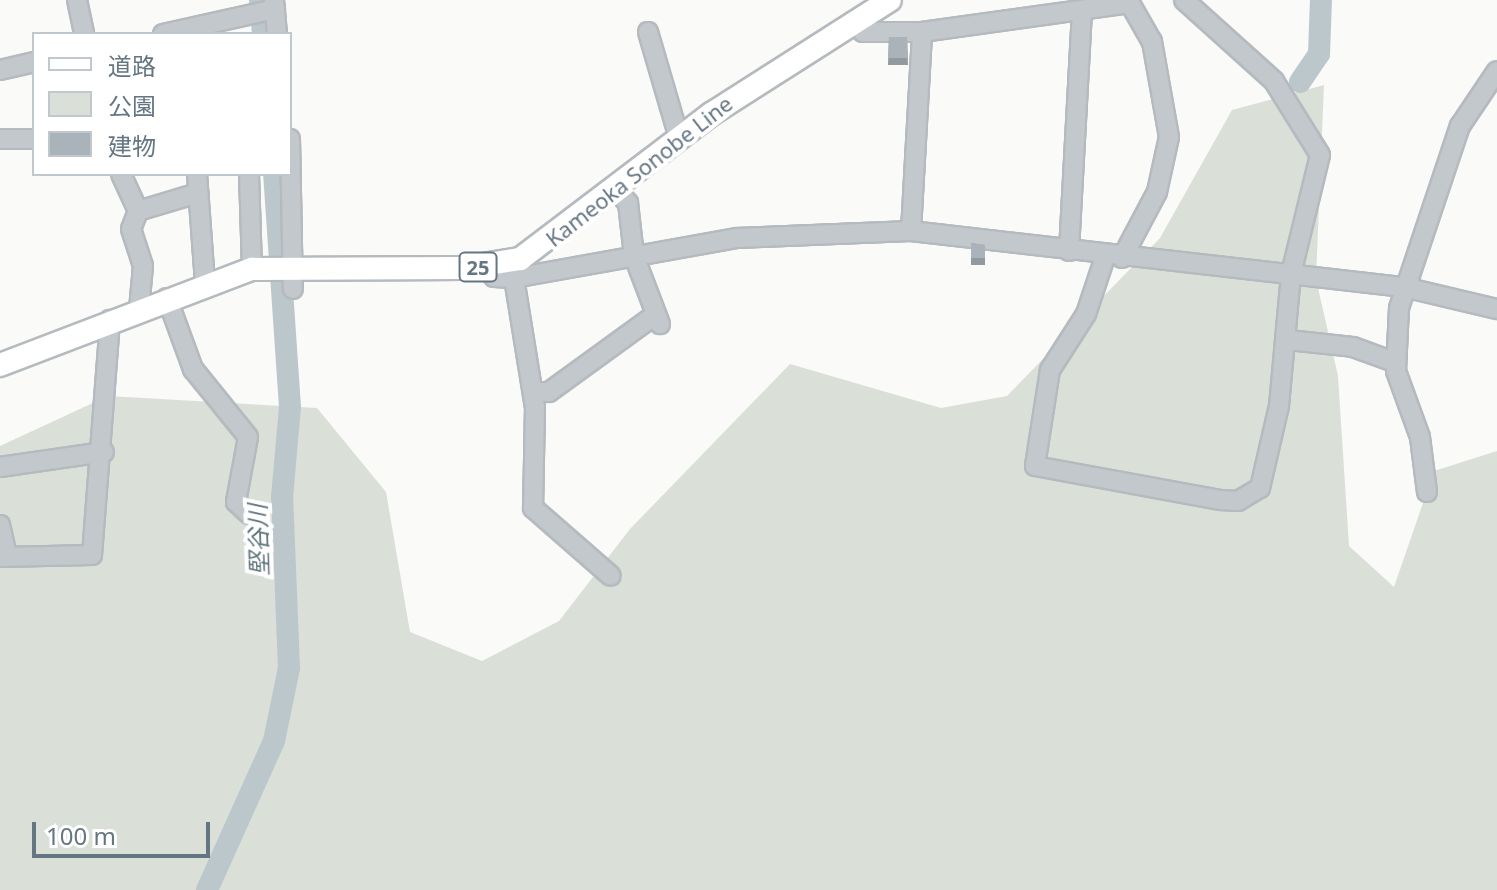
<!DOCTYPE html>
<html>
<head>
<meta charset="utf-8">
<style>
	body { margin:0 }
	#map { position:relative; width:1497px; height:890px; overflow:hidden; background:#fafaf8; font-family:"Noto Sans","Noto Sans JP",sans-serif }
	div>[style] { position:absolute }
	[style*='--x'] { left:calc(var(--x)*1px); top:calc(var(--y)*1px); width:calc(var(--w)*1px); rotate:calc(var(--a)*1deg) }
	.green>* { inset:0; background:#dadfd7 }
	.river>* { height:22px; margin:-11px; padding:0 11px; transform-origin:11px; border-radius:11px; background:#bbc7cb }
	.roads { filter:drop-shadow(2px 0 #b5babe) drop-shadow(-2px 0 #b5babe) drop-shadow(0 2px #b5babe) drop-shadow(0 -2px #b5babe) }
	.minor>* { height:18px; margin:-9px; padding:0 9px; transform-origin:9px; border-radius:9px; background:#c3c8cc }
	.major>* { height:22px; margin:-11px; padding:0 11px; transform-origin:11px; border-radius:11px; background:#fff }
	.wall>* { inset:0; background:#929a9f }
	.building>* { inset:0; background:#aab3b9 }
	span { translate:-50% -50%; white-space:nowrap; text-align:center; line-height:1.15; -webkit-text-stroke:8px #fff; paint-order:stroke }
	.shield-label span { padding:2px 6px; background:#fff; border:2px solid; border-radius:6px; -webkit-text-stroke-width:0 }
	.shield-label { font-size:20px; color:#657683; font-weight:700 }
	.street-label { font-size:22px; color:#657683 }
	.water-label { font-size:24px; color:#60757c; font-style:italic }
	.legend { position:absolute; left:32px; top:32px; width:260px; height:144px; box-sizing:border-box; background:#fff; border:2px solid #c1c8cd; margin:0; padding:10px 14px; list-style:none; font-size:24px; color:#657683 }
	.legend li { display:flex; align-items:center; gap:16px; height:40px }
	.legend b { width:40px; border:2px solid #c1c8cd }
	.scale { position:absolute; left:32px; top:822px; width:178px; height:36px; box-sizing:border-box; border:4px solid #657683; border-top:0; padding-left:10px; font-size:24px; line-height:28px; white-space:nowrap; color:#657683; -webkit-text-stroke:6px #fff; paint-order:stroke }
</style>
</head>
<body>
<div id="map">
	<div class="green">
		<i style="clip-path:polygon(1324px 85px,1316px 279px,1338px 376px,1349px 546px,1394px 587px,1434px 471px,1497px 451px,1497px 890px,0 890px,0 446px,108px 396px,317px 408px,386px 492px,410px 632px,482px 661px,559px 621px,630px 529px,790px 364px,941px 408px,1007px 396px,1160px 238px,1232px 110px)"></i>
	</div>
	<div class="river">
		<i style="--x:260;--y:0;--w:34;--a:85"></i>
		<i style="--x:1300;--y:82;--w:34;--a:-56"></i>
		<i style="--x:1319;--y:54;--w:54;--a:-87.9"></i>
		<i style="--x:207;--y:890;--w:163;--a:-65.8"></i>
		<i style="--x:274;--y:741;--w:75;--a:-78.4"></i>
		<i style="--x:289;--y:668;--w:171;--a:-92.3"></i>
		<i style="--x:282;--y:497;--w:90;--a:-84.9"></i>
		<i style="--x:290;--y:407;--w:234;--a:-93.9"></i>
	</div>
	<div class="roads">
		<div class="minor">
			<i style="--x:77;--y:0;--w:35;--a:78"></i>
			<i style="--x:274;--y:0;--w:34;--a:85"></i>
			<i style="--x:856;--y:21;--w:13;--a:58"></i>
			<i style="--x:863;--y:32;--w:59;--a:0"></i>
			<i style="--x:922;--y:32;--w:210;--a:-7.9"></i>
			<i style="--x:648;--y:32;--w:110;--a:73.7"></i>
			<i style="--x:163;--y:34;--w:115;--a:-12.6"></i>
			<i style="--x:0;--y:70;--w:35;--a:-13"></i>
			<i style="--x:0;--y:139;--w:34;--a:0"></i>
			<i style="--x:290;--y:139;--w:150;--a:88.9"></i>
			<i style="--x:121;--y:174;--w:41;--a:65.3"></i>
			<i style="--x:138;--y:211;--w:19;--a:111"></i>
			<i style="--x:131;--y:229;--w:39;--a:72"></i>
			<i style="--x:143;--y:266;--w:43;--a:95.3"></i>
			<i style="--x:197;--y:174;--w:110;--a:85.8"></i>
			<i style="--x:249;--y:174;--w:95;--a:88.2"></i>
			<i style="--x:616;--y:190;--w:18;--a:47"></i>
			<i style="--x:628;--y:203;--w:53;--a:83.5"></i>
			<i style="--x:634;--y:256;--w:73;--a:69.1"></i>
			<i style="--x:138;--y:211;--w:63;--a:-16.7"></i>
			<i style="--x:911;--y:231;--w:199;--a:-86.8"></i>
			<i style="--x:1069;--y:251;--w:241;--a:-86.9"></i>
			<i style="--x:1105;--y:257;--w:60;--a:108.4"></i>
			<i style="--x:1086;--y:314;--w:67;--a:122.7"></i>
			<i style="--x:1050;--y:370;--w:97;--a:98.9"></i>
			<i style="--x:1035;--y:466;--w:189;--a:10.4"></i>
			<i style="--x:1221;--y:500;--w:17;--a:3"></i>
			<i style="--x:1238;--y:501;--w:26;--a:-31"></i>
			<i style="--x:1260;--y:488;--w:84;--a:-77"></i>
			<i style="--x:1279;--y:406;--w:133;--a:-84.8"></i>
			<i style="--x:1291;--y:274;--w:122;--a:-76.3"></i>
			<i style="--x:1320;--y:155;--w:87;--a:-121.9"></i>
			<i style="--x:1274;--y:81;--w:121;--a:-138"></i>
			<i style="--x:1122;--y:258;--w:75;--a:-62.1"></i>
			<i style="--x:1157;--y:192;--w:56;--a:-77.7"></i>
			<i style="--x:1169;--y:137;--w:97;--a:-100.1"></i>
			<i style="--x:1152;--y:42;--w:48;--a:-119.7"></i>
			<i style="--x:495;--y:266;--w:11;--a:95"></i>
			<i style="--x:494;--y:277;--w:20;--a:3"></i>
			<i style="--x:514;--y:278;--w:227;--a:-10.2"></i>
			<i style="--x:737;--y:238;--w:174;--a:-2.3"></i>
			<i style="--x:911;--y:231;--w:496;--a:6.5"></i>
			<i style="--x:1404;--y:287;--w:96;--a:13.3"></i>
			<i style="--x:514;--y:278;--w:131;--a:80.8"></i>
			<i style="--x:535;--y:407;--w:101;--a:91.1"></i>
			<i style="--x:533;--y:508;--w:103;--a:41.1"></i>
			<i style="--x:167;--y:298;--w:76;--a:69.9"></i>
			<i style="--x:193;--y:369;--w:87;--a:51"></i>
			<i style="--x:248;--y:437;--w:66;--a:100.5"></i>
			<i style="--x:236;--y:502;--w:18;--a:43"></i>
			<i style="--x:1288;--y:340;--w:65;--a:6.1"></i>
			<i style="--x:1353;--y:347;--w:44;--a:20.1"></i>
			<i style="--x:534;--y:392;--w:15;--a:0"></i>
			<i style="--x:549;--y:392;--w:131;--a:-36"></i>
			<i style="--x:0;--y:467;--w:105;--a:-8.2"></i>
			<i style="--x:1427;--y:492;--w:55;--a:-97.3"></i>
			<i style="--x:1420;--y:437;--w:70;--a:-110"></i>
			<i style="--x:1396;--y:371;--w:63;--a:-87.3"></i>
			<i style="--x:1399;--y:308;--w:192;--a:-71.5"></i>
			<i style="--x:1460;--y:126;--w:66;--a:-56.1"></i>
			<i style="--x:0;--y:525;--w:32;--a:77"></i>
			<i style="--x:0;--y:557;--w:92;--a:-1.2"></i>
			<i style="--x:92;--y:555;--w:236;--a:-85.6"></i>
		</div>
		<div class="major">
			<i style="--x:0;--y:365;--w:270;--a:-20.9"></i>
			<i style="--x:252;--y:269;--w:212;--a:-0.3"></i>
			<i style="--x:464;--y:268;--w:57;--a:-9.1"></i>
			<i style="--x:520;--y:259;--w:240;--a:-37.2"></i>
			<i style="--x:711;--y:114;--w:212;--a:-32.5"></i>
		</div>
	</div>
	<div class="wall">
		<i style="clip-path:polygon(889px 37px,907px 37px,908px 65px,888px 65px)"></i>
		<i style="clip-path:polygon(971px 243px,985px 245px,985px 265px,971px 265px)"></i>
	</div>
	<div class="building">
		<i style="clip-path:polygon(889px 37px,907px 37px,908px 58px,888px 58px)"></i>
		<i style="clip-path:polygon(971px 243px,985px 245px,985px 258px,971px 258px)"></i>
	</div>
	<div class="shield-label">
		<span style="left:478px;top:267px">25</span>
	</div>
	<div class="street-label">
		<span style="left:639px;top:171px;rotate:-38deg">Kameoka Sonobe Line</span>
	</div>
	<div class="water-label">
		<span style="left:258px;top:540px;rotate:-92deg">堅谷川</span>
	</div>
	<ul class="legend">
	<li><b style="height:10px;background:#fff"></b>道路</li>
	<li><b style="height:22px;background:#dadfd7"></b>公園</li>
	<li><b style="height:22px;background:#aab3b9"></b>建物</li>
	</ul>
	<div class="scale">100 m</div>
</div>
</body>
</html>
